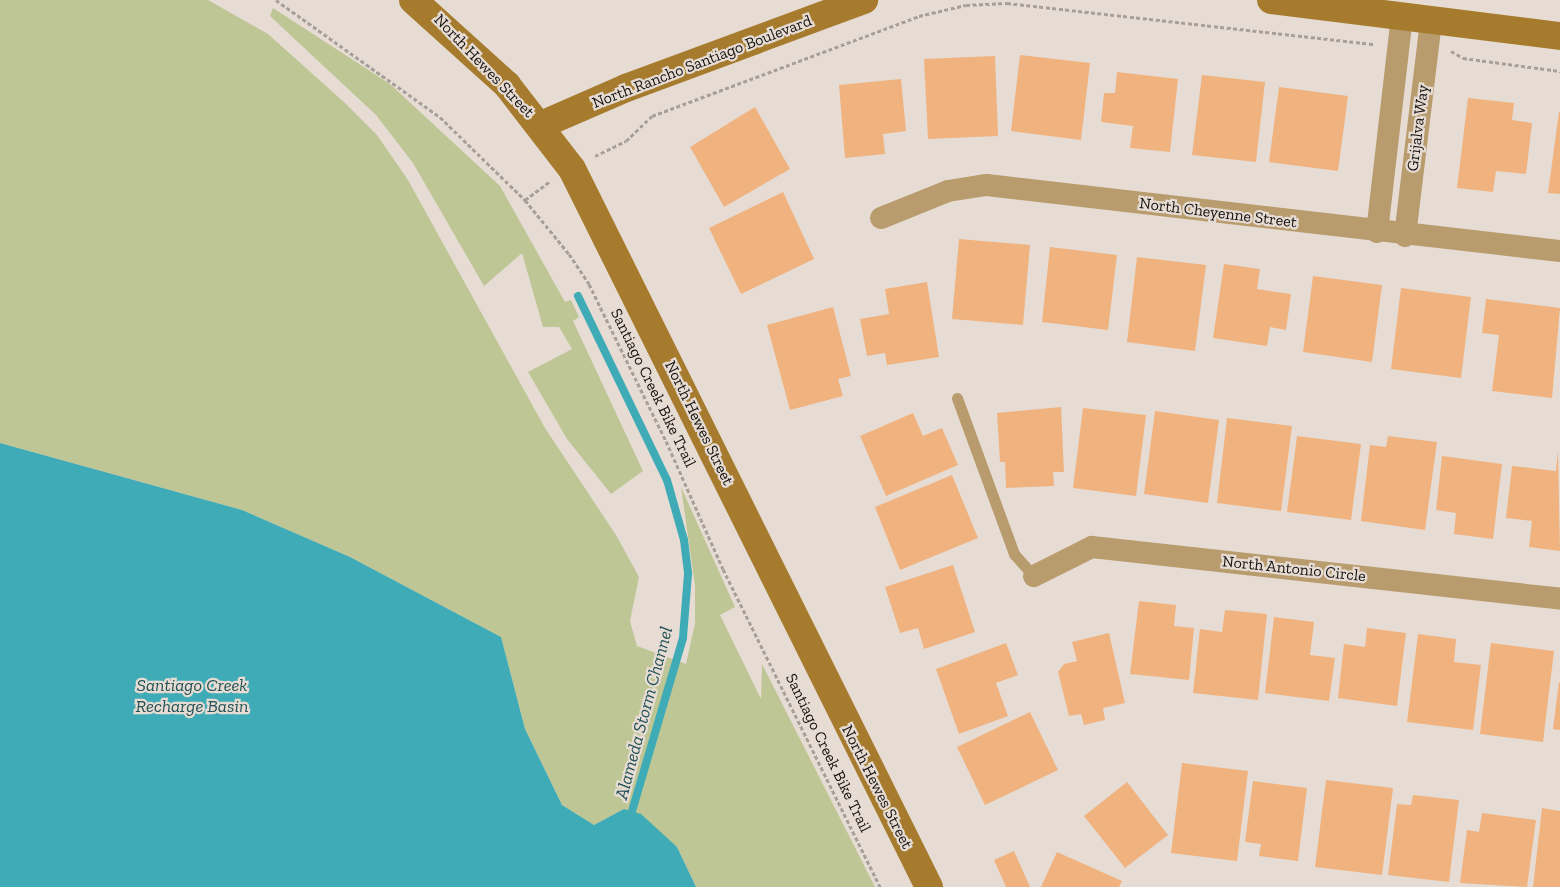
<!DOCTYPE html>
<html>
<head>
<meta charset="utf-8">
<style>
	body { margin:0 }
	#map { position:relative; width:1560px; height:887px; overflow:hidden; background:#e6dcd4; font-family:"Zilla Slab",serif }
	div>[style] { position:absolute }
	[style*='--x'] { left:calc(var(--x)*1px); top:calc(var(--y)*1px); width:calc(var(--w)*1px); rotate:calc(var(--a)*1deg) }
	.green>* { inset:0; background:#bec695 }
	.water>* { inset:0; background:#3fabb6 }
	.stream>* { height:8px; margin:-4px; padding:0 4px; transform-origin:4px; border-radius:4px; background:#3fabb6 }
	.building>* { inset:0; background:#f0b37f }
	.path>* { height:3px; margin-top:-1.5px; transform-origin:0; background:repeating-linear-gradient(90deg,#a79f99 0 4px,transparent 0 6.5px) }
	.lane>* { height:11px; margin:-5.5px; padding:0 5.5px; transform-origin:5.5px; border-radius:5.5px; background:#b99c6e }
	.street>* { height:22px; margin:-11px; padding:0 11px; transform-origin:11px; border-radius:11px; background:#b99c6e }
	.secondary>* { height:28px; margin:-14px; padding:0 14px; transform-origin:14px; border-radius:14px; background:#a67b2d }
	span { translate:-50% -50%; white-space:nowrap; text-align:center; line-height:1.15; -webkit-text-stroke:4.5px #e6dcd4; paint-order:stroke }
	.street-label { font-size:16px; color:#15120f }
	.water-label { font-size:18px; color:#225156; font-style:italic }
</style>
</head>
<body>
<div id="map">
	<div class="green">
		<i style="clip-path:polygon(0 0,208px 0,268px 34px,345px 103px,377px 135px,408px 180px,545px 428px,616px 535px,639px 577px,630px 621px,637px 646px,686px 664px,695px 623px,695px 586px,681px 487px,735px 607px,720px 615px,761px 699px,762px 664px,875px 887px,696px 887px,677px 847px,624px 809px,594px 825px,562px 805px,525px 729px,501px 637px,350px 557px,242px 510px,0 443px)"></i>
		<i style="clip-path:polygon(273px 8px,390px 84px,500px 186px,565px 302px,571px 300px,579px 317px,573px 321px,643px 471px,611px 494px,567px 439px,528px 372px,572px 349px,559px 327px,543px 327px,522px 253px,484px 286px,413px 163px,376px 115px,270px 16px)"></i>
	</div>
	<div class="water">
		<i style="clip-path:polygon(0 443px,242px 510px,350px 557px,501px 637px,525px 729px,562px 805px,594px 825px,624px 809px,641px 814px,677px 847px,696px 887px,0 887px)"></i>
	</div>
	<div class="stream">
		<i style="--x:578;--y:296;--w:204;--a:64.2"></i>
		<i style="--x:667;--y:480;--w:62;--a:74.2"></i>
		<i style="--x:684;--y:540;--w:34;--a:83"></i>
		<i style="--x:688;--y:574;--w:64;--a:94.5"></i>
		<i style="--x:683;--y:638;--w:191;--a:106.4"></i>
	</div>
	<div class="building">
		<i style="clip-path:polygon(1020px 55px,1090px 63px,1081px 140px,1011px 131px)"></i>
		<i style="clip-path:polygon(995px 56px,998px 136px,928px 139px,924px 59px)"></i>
		<i style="clip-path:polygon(1117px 72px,1178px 79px,1170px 152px,1130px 148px,1133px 126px,1101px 122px,1104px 93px,1115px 93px)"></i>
		<i style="clip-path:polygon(1202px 75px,1265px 82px,1256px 162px,1192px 155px)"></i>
		<i style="clip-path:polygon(901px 79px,906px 131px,883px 134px,885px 154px,845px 158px,839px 85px)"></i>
		<i style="clip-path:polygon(1279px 87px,1348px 96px,1338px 171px,1269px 162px)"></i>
		<i style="clip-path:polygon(1468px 98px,1514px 103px,1512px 120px,1532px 123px,1526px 174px,1496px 171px,1493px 192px,1457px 188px)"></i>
		<i style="clip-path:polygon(755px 107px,790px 169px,724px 207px,690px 147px)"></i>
		<i style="clip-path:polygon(1559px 112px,1560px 112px,1560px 194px,1548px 193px)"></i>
		<i style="clip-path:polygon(783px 192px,814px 259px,741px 294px,709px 228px)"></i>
		<i style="clip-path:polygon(959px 239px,1030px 245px,1023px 325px,952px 319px)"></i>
		<i style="clip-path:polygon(1050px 247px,1117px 255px,1108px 330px,1042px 322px)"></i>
		<i style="clip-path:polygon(1137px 257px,1206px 265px,1195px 351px,1127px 342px)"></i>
		<i style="clip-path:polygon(1224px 264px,1260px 269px,1257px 289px,1291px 294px,1286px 330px,1270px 327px,1267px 346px,1213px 338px)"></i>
		<i style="clip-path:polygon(1313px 276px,1382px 285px,1372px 362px,1303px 352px)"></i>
		<i style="clip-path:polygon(927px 282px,939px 357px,887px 365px,885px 353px,867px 356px,860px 319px,889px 314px,885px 289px)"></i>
		<i style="clip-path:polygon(1401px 288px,1471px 297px,1461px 378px,1391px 369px)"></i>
		<i style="clip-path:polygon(1486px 299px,1560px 308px,1552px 398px,1492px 391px,1499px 335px,1482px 333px)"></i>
		<i style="clip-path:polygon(833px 307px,851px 376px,838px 379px,843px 396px,790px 410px,767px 325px)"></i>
		<i style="clip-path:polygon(1061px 407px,1064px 472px,1053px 472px,1054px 486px,1006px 488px,1005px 462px,1000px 462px,997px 413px)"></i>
		<i style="clip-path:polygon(1083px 408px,1146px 415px,1136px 496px,1073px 488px)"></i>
		<i style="clip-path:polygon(1155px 411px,1219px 420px,1208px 503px,1144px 494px)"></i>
		<i style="clip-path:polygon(913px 413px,923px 436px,942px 428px,958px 465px,886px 496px,860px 436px)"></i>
		<i style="clip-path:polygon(1227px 418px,1292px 426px,1281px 511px,1217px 503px)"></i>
		<i style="clip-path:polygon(1297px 436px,1361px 444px,1351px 520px,1287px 512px)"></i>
		<i style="clip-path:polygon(1388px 436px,1437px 442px,1425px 530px,1361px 521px,1370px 445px,1386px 447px)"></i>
		<i style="clip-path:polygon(1558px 450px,1560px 551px,1529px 547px,1532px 521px,1506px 518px,1512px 466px,1556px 471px)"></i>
		<i style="clip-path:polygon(1442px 456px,1502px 464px,1493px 539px,1454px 534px,1456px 513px,1436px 510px)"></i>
		<i style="clip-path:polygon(952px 475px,978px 538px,900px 570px,875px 507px)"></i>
		<i style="clip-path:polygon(953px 565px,975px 632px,924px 649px,918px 628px,900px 633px,885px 587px)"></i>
		<i style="clip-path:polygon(1139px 601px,1176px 605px,1174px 626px,1194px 628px,1189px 680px,1130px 674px)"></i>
		<i style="clip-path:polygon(1225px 610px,1267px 614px,1258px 700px,1193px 693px,1200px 629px,1222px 632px)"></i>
		<i style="clip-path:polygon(1274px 617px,1314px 622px,1310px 655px,1335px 658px,1329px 701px,1265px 693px)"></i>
		<i style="clip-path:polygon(1367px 628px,1406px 633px,1397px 706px,1338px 698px,1344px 644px,1365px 647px)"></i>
		<i style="clip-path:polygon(1109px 633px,1125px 703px,1103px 708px,1105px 720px,1084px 725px,1081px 714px,1069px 716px,1058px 672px,1064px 664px,1077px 661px,1072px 642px)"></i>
		<i style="clip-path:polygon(1418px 634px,1456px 639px,1454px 662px,1481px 665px,1473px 730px,1407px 722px)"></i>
		<i style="clip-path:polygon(1006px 643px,1018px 675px,996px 683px,1008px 716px,959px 734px,936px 669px)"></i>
		<i style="clip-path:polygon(1491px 643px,1554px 651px,1543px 742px,1480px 734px)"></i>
		<i style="clip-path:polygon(1559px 682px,1560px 682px,1560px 730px,1553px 729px)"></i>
		<i style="clip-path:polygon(1030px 712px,1058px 770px,985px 805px,957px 747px)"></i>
		<i style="clip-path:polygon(1182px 763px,1248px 771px,1237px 861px,1171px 853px)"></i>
		<i style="clip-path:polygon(1326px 780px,1393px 788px,1382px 875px,1315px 867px)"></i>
		<i style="clip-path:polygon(1253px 781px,1307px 788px,1298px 861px,1259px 856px,1261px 844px,1245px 842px)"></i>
		<i style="clip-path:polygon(1127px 782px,1168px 835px,1125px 868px,1084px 816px)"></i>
		<i style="clip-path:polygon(1413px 795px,1459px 800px,1449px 882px,1388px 875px,1397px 804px,1411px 805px)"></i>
		<i style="clip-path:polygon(1542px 808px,1560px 811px,1560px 887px,1533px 887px)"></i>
		<i style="clip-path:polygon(1482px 813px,1536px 820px,1527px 887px,1460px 883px,1467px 830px,1479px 832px)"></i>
		<i style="clip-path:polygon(1014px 851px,1030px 887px,1006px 887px,994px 860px)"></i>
		<i style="clip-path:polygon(1057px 852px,1122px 881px,1119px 887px,1041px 887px)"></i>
	</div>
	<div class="path">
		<i style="--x:276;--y:0;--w:201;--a:35.5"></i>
		<i style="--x:440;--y:117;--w:119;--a:44.3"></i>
		<i style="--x:525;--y:200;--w:70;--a:50.8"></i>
		<i style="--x:569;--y:254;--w:36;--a:56"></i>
		<i style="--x:589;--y:284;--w:175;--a:63.9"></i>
		<i style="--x:666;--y:441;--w:140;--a:66"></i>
		<i style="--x:723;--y:569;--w:355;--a:63.7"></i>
		<i style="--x:1451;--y:51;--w:14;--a:30"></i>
		<i style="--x:1463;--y:58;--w:98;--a:7.6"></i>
		<i style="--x:595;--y:156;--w:34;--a:-26"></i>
		<i style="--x:626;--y:141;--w:36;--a:-44"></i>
		<i style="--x:652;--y:116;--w:285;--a:-20.5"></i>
		<i style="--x:919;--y:16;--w:48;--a:-13.2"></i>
		<i style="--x:966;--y:5;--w:41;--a:-2.8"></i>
		<i style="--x:1007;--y:3;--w:370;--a:6.4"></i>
		<i style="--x:525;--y:200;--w:31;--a:-37"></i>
	</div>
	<div class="lane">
		<i style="--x:957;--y:398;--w:166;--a:69.9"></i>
		<i style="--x:1014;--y:554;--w:30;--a:48"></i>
	</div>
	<div class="street">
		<i style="--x:881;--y:218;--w:72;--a:-21.9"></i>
		<i style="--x:948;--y:191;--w:39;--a:-9"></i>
		<i style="--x:987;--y:185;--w:577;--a:6.57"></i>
		<i style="--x:1377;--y:232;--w:217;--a:-83.4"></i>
		<i style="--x:1405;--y:236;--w:218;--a:-83.1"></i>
		<i style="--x:1034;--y:576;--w:65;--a:-26.6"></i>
		<i style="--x:1092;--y:547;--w:471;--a:6.3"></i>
	</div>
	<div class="secondary">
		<i style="--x:413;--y:0;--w:127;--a:42.1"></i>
		<i style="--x:507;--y:85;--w:106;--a:52.3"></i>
		<i style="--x:572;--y:169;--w:802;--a:63.56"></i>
		<i style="--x:1271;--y:0;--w:291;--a:7.1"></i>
		<i style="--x:541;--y:125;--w:93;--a:-23.5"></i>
		<i style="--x:626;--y:88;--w:254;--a:-20.3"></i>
	</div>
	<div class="street-label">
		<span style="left:702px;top:62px;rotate:-21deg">North Rancho Santiago Boulevard</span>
		<span style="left:484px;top:66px;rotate:46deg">North Hewes Street</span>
		<span style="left:1418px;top:128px;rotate:-83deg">Grijalva Way</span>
		<span style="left:1218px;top:213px;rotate:7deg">North Cheyenne Street</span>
		<span style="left:653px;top:388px;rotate:64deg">Santiago Creek Bike Trail</span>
		<span style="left:699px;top:423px;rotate:64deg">North Hewes Street</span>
		<span style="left:1294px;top:569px;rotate:6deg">North Antonio Circle</span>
		<span style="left:828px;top:753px;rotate:64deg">Santiago Creek Bike Trail</span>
		<span style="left:877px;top:787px;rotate:63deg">North Hewes Street</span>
	</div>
	<div class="water-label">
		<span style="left:192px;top:696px">Santiago Creek<br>Recharge Basin</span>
		<span style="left:644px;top:713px;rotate:-75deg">Alameda Storm Channel</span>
	</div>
</div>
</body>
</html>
